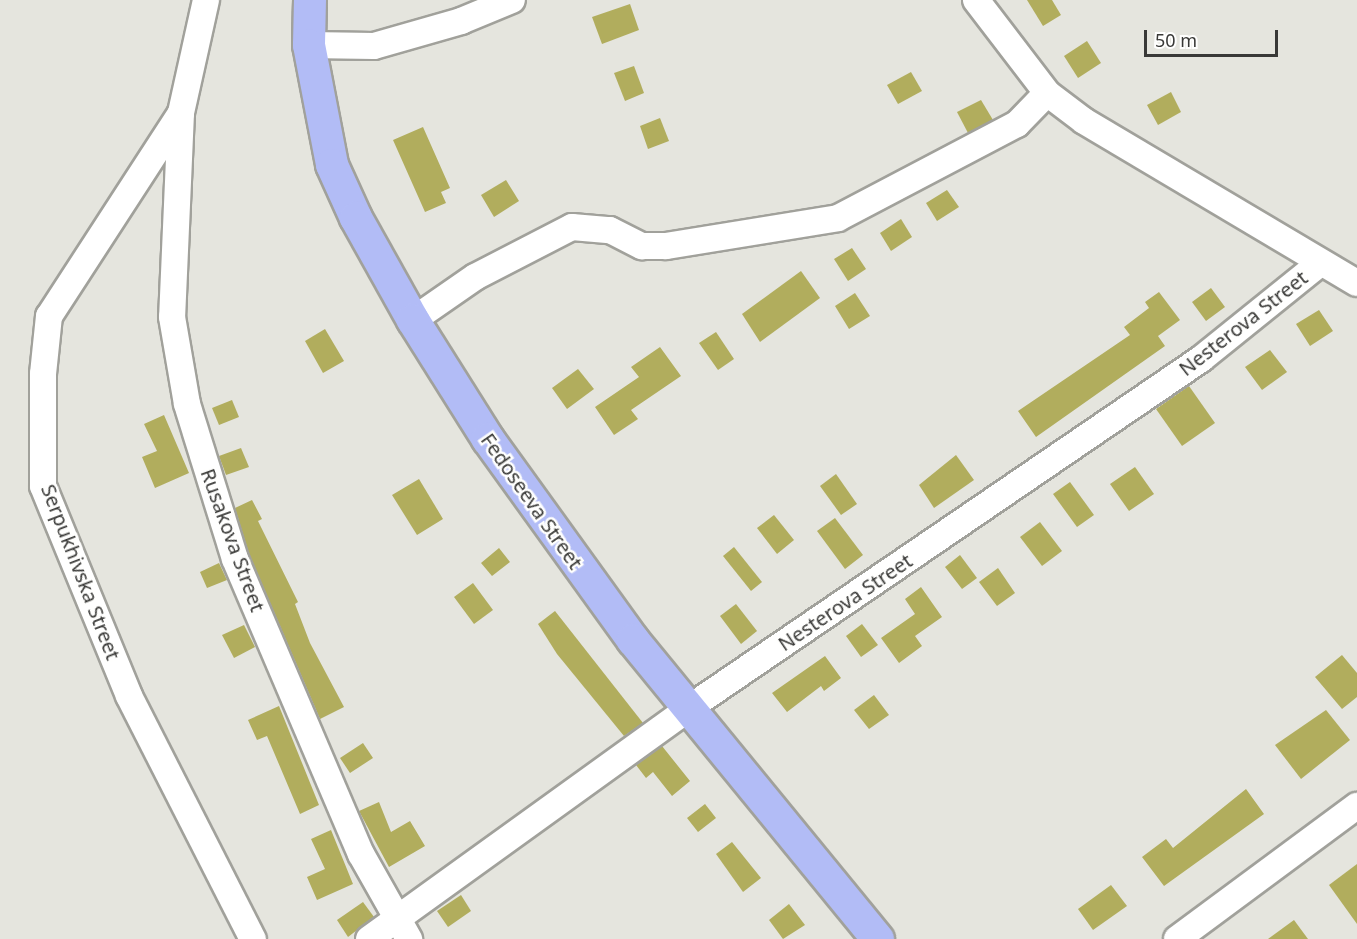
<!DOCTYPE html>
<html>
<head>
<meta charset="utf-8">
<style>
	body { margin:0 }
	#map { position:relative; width:1357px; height:939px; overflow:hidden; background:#e5e5de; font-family:"Noto Sans",sans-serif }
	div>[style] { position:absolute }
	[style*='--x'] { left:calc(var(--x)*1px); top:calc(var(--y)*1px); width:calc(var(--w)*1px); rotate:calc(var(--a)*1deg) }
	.building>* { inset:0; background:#b1ad5d }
	.roads { filter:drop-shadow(2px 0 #a1a19b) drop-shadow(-2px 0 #a1a19b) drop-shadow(0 2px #a1a19b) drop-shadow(0 -2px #a1a19b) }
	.minor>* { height:26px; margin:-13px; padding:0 13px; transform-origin:13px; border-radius:13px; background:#fff }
	.major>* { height:32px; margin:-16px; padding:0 16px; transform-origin:16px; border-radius:16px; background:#b2bcf6 }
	span { translate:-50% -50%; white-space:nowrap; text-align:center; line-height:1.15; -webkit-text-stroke:5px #fffffe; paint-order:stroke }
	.street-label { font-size:20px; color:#393937 }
	.scale { position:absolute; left:1144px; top:30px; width:134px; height:27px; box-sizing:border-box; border:3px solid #393937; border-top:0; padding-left:8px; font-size:18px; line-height:21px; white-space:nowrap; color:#393937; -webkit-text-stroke:4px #fffffe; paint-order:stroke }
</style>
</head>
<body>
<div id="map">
	<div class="building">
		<i style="clip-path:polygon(1027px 0,1052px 0,1061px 15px,1043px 26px)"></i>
		<i style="clip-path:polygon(630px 4px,639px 30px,602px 44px,592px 17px)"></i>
		<i style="clip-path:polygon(1087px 41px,1101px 63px,1078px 78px,1064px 56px)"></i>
		<i style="clip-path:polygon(634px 66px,644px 93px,625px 101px,614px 73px)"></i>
		<i style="clip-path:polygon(911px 72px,922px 91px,898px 104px,887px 85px)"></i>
		<i style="clip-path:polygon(1171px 92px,1181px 112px,1158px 125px,1147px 105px)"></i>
		<i style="clip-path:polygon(981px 100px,993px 120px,968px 133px,957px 112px)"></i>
		<i style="clip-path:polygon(660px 118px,669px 141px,648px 149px,640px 126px)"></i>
		<i style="clip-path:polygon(423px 127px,450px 188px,441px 192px,446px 203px,425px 212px,393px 140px)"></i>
		<i style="clip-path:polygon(506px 180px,519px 201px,494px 217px,481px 195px)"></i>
		<i style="clip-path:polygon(947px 190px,959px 207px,937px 221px,926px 203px)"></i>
		<i style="clip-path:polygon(901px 219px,912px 237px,891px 251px,880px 233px)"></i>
		<i style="clip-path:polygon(852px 248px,866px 269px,848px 281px,834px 259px)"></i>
		<i style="clip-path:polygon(801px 271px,820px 298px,760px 342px,742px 314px)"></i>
		<i style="clip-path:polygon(1211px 288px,1225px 307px,1206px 321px,1192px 302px)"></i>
		<i style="clip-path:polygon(1159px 292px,1180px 320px,1158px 336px,1165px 346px,1036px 437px,1018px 411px,1130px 335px,1124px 327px,1149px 308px,1145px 302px)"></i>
		<i style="clip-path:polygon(855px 293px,870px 316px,849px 329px,835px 306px)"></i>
		<i style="clip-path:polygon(1319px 310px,1333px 331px,1310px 346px,1296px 324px)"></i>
		<i style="clip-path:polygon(325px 329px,344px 361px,323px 373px,305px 341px)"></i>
		<i style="clip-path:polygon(716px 332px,734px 359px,718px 370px,699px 343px)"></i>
		<i style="clip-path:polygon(660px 347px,681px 376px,631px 410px,638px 419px,614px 435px,595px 407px,639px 377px,631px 367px)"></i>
		<i style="clip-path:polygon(1270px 350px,1287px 372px,1262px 390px,1245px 367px)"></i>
		<i style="clip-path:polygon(578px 369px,594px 389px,567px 409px,552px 388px)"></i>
		<i style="clip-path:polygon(1189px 386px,1215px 423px,1182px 446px,1156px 409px)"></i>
		<i style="clip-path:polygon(232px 400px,239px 417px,219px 425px,212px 408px)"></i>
		<i style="clip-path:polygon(164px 415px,189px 473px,155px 488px,142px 457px,157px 451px,144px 424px)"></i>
		<i style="clip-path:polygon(241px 448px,249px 467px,226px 475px,219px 456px)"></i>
		<i style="clip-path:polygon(956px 455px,974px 480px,934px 508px,919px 485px)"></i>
		<i style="clip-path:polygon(1135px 467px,1154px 494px,1129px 511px,1110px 484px)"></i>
		<i style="clip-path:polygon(836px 474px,857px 504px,841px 515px,820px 486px)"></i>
		<i style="clip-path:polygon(419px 479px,443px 519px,417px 535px,392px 495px)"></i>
		<i style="clip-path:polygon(1070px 482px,1094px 515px,1077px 527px,1053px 494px)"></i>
		<i style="clip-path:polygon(252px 500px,262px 519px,258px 521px,298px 602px,295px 604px,310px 643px,344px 707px,320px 719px,249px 554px,235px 508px)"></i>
		<i style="clip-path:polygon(774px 515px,794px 540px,777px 554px,757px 528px)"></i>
		<i style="clip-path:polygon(835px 518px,863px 555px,845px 569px,817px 531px)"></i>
		<i style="clip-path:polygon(1040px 522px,1062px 551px,1042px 566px,1020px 537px)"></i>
		<i style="clip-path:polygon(734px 547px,762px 582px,751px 591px,723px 556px)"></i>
		<i style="clip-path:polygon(499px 548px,510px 562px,492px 576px,481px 563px)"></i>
		<i style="clip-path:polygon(960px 555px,977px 578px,962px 589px,945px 567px)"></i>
		<i style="clip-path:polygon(219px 563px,227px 580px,207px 588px,200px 572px)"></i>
		<i style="clip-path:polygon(998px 568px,1015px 593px,997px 606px,979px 582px)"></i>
		<i style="clip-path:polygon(473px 583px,493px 610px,474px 624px,454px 597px)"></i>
		<i style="clip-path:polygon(921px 587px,942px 617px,915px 636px,922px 646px,899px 663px,881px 638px,915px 614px,905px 599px)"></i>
		<i style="clip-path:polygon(736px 604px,757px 631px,741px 644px,720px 616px)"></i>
		<i style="clip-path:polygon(555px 611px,643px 723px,624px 736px,557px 654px,538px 624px)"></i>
		<i style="clip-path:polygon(862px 624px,878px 645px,861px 657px,846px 636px)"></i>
		<i style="clip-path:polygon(244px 625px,255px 647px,234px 658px,222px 635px)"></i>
		<i style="clip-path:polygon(1342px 655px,1357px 673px,1357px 697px,1342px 709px,1315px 677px)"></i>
		<i style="clip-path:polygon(825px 656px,841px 678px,824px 691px,821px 686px,787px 712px,772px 693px)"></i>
		<i style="clip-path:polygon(874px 695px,889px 715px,869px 729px,854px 710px)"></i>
		<i style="clip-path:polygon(279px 706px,319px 805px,300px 814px,267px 736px,257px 740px,248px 720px)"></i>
		<i style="clip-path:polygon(1326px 710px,1350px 740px,1301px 779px,1275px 745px)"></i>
		<i style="clip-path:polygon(363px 743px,373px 758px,350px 773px,340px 758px)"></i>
		<i style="clip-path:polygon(662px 746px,690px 781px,672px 796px,653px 772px,646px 778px,636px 765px)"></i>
		<i style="clip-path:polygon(1246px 789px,1264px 814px,1164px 886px,1142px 857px,1166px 839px,1173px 848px)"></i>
		<i style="clip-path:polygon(379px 802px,391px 832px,410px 821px,425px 846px,389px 867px,359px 811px)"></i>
		<i style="clip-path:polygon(705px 804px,716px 818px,698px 832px,687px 818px)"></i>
		<i style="clip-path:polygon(331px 830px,353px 884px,317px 900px,307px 877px,325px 869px,311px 839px)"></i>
		<i style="clip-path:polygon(732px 842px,761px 878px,743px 892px,716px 854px)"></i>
		<i style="clip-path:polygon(1357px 864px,1357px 924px,1329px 885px)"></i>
		<i style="clip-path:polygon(1111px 885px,1127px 906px,1093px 930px,1078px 909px)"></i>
		<i style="clip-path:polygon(461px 895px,471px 911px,448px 927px,437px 911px)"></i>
		<i style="clip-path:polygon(363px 902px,374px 917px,348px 937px,337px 920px)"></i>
		<i style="clip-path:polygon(789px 904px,805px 925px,783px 939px,769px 920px)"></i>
		<i style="clip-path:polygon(1294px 920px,1308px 939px,1268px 939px)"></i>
	</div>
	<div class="roads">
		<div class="minor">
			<i style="--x:206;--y:0;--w:116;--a:102.5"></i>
			<i style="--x:181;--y:113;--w:242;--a:123"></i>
			<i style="--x:49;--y:316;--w:58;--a:95.9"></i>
			<i style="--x:43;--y:374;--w:112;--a:90"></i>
			<i style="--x:43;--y:486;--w:227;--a:67.7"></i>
			<i style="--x:129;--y:696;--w:273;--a:63"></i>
			<i style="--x:976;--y:0;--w:117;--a:52.6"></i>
			<i style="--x:1047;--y:93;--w:46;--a:37.1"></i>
			<i style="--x:1084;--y:121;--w:317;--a:30.7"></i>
			<i style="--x:309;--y:45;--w:65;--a:0.9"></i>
			<i style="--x:374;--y:46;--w:91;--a:-16"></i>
			<i style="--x:461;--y:21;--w:55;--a:-22.4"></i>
			<i style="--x:181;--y:113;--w:204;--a:92.5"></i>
			<i style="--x:172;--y:317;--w:88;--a:80.2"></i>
			<i style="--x:187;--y:404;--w:162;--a:72.8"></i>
			<i style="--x:235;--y:559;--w:321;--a:66.9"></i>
			<i style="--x:361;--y:854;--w:98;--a:60.5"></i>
			<i style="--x:413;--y:320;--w:75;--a:-34.7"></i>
			<i style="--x:475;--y:277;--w:109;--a:-27.3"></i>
			<i style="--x:572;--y:227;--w:38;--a:5"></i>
			<i style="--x:610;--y:230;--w:36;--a:27"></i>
			<i style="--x:642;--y:246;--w:24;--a:0"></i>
			<i style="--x:666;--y:246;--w:174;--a:-9.2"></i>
			<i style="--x:838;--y:218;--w:202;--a:-27.7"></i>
			<i style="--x:1017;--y:124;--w:43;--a:-45.9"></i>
			<i style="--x:369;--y:939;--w:395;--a:-35.8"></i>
			<i style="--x:689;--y:708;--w:620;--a:-34.28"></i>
			<i style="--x:1201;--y:359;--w:153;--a:-38.9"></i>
			<i style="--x:1177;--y:939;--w:224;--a:-36.5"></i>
		</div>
		<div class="major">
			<i style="--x:310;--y:0;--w:45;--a:91.3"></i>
			<i style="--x:309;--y:45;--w:122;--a:79.1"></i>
			<i style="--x:332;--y:165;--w:58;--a:65.6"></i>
			<i style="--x:356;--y:218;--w:117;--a:60.8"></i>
			<i style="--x:413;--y:320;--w:141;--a:57.8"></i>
			<i style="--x:488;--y:439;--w:248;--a:54.2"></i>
			<i style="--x:633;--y:640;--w:387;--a:50.7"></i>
		</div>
	</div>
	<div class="street-label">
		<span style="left:1243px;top:323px;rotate:-38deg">Nesterova Street</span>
		<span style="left:532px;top:501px;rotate:55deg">Fedoseeva Street</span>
		<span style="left:233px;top:540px;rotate:70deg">Rusakova Street</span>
		<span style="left:81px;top:572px;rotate:69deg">Serpukhivska Street</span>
		<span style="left:845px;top:602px;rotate:-34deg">Nesterova Street</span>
	</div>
	<div class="scale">50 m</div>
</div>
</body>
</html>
